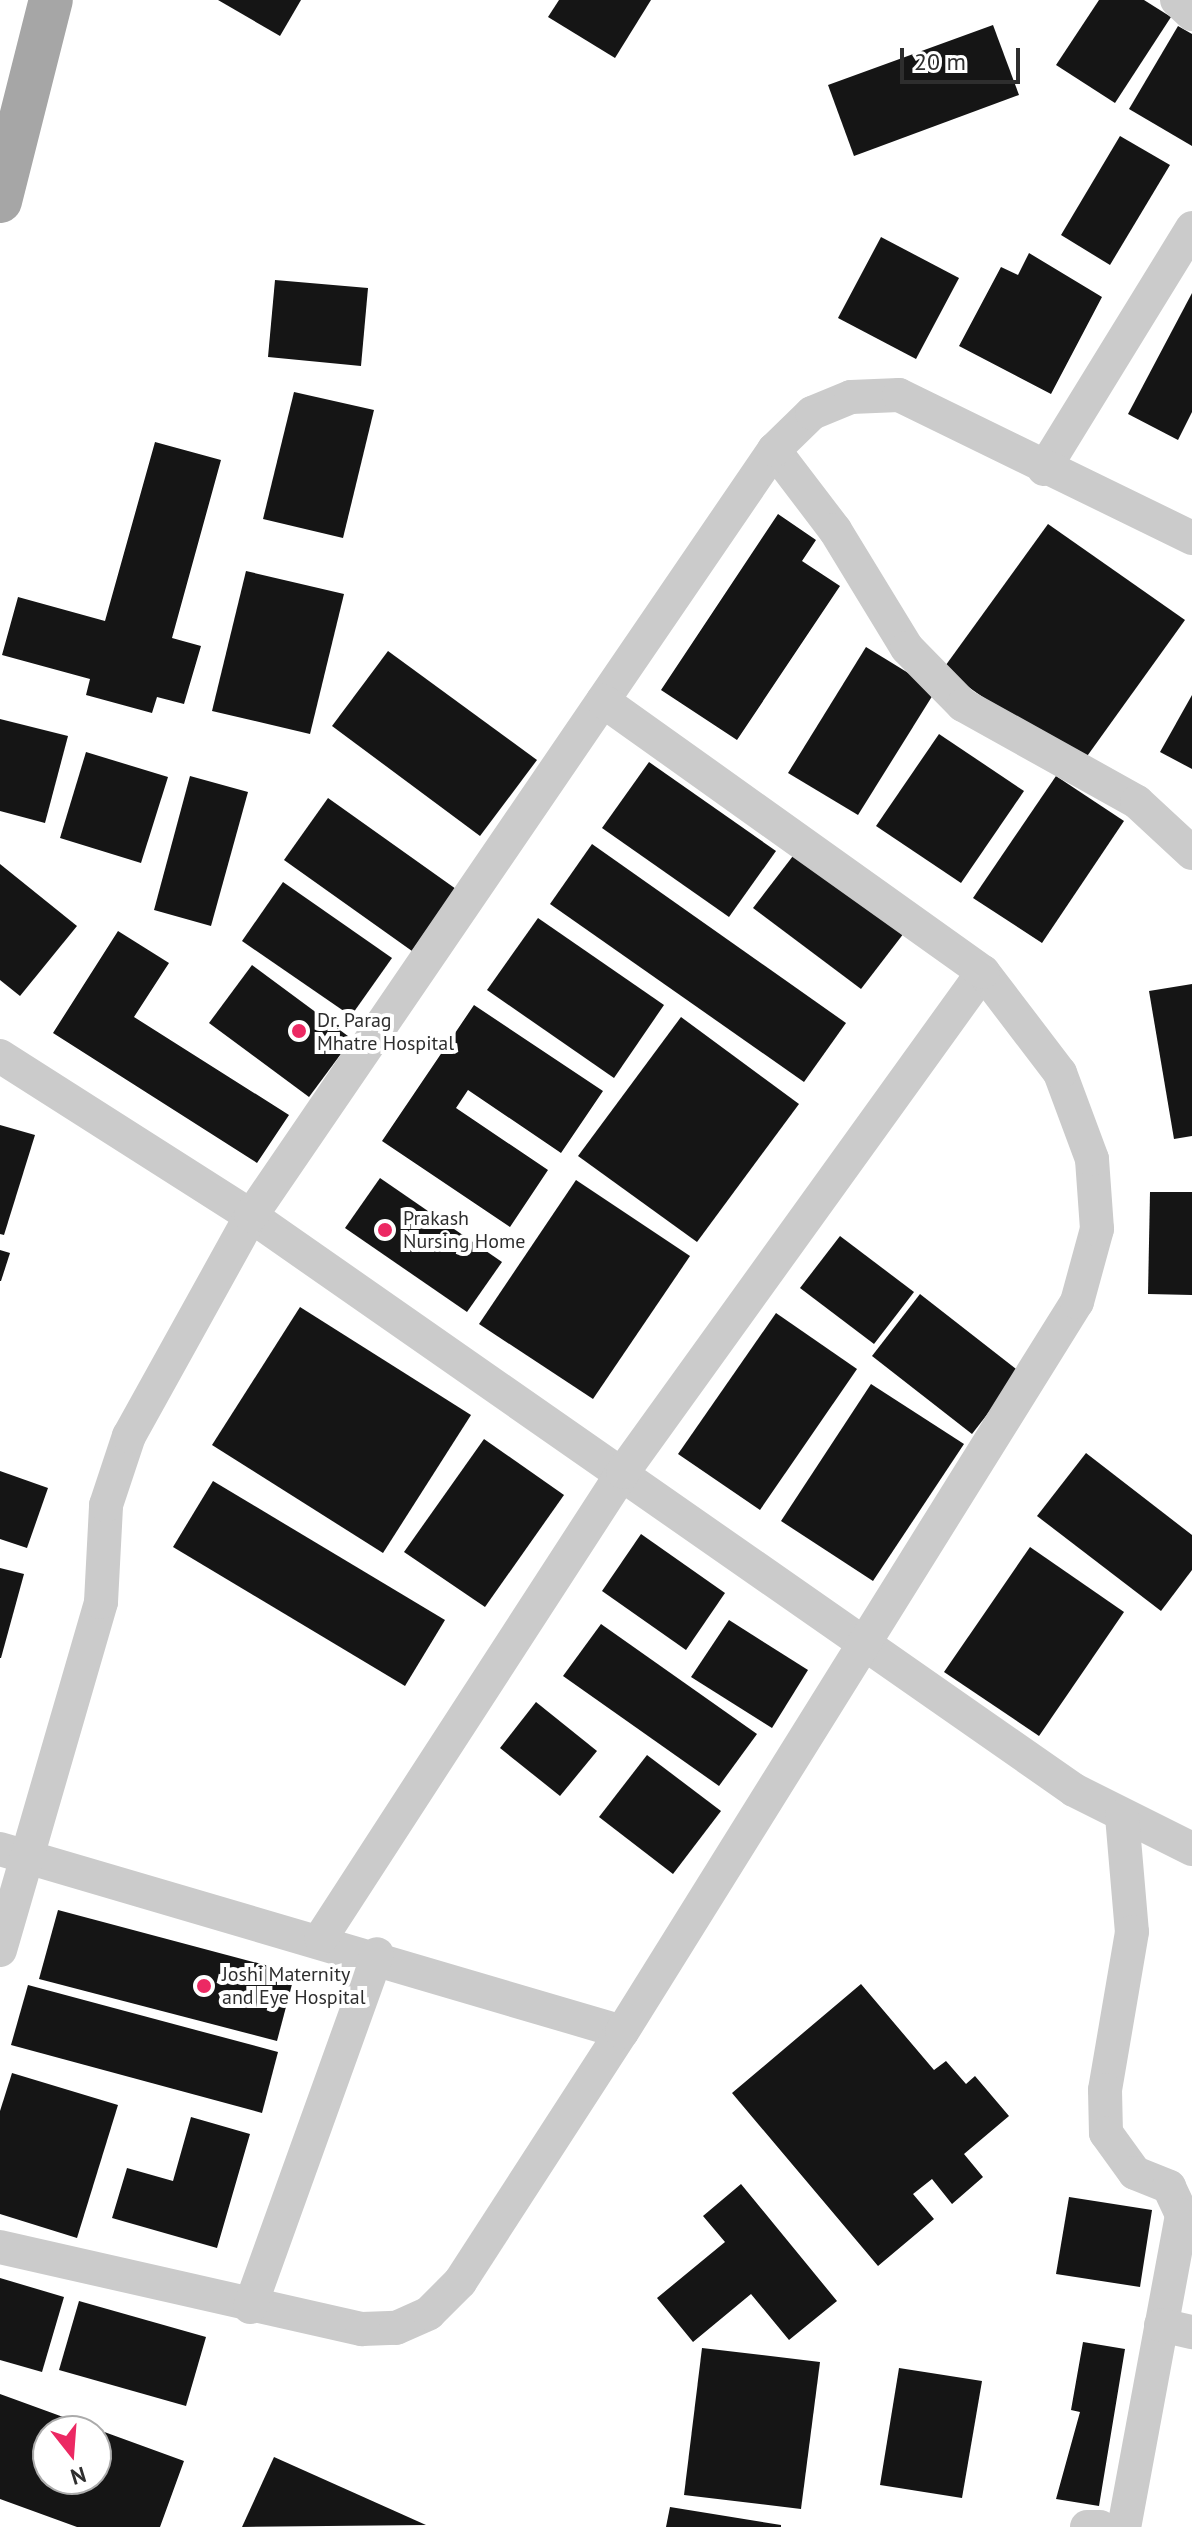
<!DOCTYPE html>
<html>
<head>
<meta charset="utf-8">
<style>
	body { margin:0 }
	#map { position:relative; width:1192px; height:2527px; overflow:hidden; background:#fff; font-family:"PT Sans",sans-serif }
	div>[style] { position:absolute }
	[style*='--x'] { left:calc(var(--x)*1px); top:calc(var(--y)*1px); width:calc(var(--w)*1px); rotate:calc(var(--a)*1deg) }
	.building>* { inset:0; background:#151515 }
	.minor>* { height:34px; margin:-17px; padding:0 17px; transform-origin:17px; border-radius:17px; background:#cbcbcb }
	.primary>* { height:44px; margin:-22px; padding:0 22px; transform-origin:22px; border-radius:22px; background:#a6a6a6 }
	.dots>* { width:22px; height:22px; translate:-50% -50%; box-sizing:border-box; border:4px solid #fff; border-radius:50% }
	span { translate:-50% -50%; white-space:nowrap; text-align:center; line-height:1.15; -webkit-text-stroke:8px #fff; paint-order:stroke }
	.poi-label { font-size:20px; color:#2e2e2e }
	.left { translate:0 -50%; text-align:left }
	.north { position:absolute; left:32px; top:2415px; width:80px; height:80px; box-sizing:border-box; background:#fff; border:2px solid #ababab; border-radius:50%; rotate:163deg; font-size:22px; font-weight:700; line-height:32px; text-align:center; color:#2e2e2e }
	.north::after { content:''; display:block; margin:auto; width:28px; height:36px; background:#ec2963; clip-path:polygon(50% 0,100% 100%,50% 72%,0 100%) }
	.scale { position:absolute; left:900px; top:48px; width:120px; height:36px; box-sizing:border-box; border:4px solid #2e2e2e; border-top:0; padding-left:10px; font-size:24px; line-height:28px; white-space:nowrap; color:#2e2e2e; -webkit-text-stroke:6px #fff; paint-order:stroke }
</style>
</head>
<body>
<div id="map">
	<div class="building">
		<i style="clip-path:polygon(218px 0,301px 0,280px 36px)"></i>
		<i style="clip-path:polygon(559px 0,651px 0,615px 58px,548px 17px)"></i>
		<i style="clip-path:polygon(1099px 0,1144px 0,1171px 17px,1115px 103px,1056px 65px)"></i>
		<i style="clip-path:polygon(993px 25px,1019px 95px,854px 156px,828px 85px)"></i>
		<i style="clip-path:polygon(1178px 26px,1192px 34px,1192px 146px,1129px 109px)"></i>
		<i style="clip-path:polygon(1120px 136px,1170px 165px,1110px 265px,1061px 235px)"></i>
		<i style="clip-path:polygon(881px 237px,959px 278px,916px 359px,838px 318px)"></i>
		<i style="clip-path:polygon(1029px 253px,1102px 297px,1051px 394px,959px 346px,1001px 267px,1018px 275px)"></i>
		<i style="clip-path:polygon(275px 280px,368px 288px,361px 366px,268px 357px)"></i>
		<i style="clip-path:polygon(1192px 293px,1192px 412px,1178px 440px,1128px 414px)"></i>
		<i style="clip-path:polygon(294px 392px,374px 410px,343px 538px,263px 519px)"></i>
		<i style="clip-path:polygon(155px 442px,221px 460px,172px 638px,201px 646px,184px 704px,157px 697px,152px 713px,86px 695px,90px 679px,2px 655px,18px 597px,105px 621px)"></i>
		<i style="clip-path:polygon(778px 514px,816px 540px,802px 561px,840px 586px,737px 740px,661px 690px)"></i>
		<i style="clip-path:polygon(1048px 524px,1185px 620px,1080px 766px,943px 669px)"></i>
		<i style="clip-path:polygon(246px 571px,344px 594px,310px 734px,212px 711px)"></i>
		<i style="clip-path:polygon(866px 647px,936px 690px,858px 815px,788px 773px)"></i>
		<i style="clip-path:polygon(388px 651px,537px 760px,480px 836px,332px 726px)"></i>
		<i style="clip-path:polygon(1192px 695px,1192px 769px,1160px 752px)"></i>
		<i style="clip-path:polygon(0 719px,68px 736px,45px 823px,0 811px)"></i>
		<i style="clip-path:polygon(939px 734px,1024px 791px,961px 883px,876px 826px)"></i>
		<i style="clip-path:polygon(86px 752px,168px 777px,141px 863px,60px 838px)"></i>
		<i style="clip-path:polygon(649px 762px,776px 851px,729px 917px,602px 828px)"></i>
		<i style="clip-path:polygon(190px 776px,248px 792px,211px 926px,154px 910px)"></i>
		<i style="clip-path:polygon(1056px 776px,1124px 821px,1042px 943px,973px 898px)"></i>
		<i style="clip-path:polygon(328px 798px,456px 889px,412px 951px,284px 860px)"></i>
		<i style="clip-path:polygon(592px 844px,846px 1023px,804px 1082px,550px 904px)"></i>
		<i style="clip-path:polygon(796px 852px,904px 933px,861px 989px,753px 908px)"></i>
		<i style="clip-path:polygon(0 864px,77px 926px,20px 996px,0 980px)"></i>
		<i style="clip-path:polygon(283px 882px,392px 958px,351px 1016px,242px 941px)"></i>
		<i style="clip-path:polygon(538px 918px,664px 1005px,614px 1078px,487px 990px)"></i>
		<i style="clip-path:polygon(118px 931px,169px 963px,134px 1017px,289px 1115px,257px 1163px,53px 1033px)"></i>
		<i style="clip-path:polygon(252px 965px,352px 1039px,309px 1097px,209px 1023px)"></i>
		<i style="clip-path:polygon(1192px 984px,1192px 1136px,1174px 1139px,1149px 991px)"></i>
		<i style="clip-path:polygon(474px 1005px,603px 1091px,561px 1153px,468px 1090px,456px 1108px,548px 1170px,510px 1227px,382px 1141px)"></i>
		<i style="clip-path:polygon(681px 1017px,799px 1104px,697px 1242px,578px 1156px)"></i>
		<i style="clip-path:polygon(0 1125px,35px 1135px,4px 1235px,0 1234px)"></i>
		<i style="clip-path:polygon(380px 1178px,502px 1262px,467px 1312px,345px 1228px)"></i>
		<i style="clip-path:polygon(576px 1180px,690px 1256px,593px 1399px,479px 1324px)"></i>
		<i style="clip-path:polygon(1150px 1192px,1192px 1192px,1192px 1295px,1148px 1294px)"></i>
		<i style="clip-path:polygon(840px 1236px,914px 1292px,874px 1344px,800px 1288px)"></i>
		<i style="clip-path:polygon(0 1250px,10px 1253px,1px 1281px,0 1281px)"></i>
		<i style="clip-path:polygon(920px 1294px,1020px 1372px,972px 1434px,872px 1356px)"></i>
		<i style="clip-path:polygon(300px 1307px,471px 1415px,383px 1553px,212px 1445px)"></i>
		<i style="clip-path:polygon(776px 1313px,857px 1369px,760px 1510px,678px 1454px)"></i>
		<i style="clip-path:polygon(871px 1384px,964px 1444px,873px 1581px,781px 1521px)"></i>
		<i style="clip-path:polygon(484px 1439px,564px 1495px,485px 1607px,404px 1552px)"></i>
		<i style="clip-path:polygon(1086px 1453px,1192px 1535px,1192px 1570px,1161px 1611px,1037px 1516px)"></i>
		<i style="clip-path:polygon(0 1471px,48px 1488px,27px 1548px,0 1539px)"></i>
		<i style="clip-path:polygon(213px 1481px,445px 1620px,405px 1686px,173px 1547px)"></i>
		<i style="clip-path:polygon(641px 1534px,725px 1593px,686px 1650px,602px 1591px)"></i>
		<i style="clip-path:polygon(1030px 1547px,1124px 1612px,1039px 1736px,944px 1672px)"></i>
		<i style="clip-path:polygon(0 1568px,24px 1574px,1px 1658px,0 1658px)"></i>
		<i style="clip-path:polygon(729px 1620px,808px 1670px,772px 1728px,691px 1677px)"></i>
		<i style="clip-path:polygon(601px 1624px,757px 1734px,719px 1786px,563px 1676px)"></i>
		<i style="clip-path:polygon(536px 1702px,597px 1751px,560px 1796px,500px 1748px)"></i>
		<i style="clip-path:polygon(647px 1755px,721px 1811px,673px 1874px,599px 1817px)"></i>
		<i style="clip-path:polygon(58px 1910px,295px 1973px,277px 2041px,39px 1979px)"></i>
		<i style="clip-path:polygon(861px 1984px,934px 2070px,946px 2061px,966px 2084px,975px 2076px,1009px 2116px,964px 2154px,983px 2177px,952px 2204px,932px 2179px,913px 2194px,934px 2219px,878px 2266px,732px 2093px)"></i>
		<i style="clip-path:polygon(28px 1985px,278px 2052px,262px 2113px,11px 2045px)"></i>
		<i style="clip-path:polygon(12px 2073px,118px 2105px,77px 2238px,0 2214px,0 2111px)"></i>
		<i style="clip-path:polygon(191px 2117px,250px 2134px,217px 2248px,112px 2218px,127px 2168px,173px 2181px)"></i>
		<i style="clip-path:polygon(741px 2184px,837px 2301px,789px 2340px,751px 2294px,693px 2342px,657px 2298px,725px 2242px,703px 2216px)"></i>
		<i style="clip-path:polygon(1069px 2197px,1152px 2210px,1140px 2287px,1056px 2274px)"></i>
		<i style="clip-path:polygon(0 2278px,64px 2297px,42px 2372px,0 2360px)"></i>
		<i style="clip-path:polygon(79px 2301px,206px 2337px,186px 2406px,59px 2370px)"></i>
		<i style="clip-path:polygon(1083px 2342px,1125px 2349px,1099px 2506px,1056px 2499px,1080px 2412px,1071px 2410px)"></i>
		<i style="clip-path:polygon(702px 2348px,820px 2362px,801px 2509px,684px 2495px)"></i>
		<i style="clip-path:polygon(899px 2368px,982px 2381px,962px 2498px,880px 2485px)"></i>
		<i style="clip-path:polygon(evenodd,0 2394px,184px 2461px,160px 2527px,77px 2527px,0 2499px,0 2394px,48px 2431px,96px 2431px,96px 2479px,48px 2479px,48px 2431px)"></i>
		<i style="clip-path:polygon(274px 2457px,426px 2525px,242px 2527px)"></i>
		<i style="clip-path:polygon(670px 2507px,781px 2525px,781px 2527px,666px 2527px)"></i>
	</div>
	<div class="minor">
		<i style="--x:1177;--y:0;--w:21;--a:43"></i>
		<i style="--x:774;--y:450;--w:101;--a:52.7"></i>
		<i style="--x:835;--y:530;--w:138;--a:58.6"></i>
		<i style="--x:907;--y:648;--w:80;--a:45.5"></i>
		<i style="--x:963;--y:705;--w:199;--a:29.1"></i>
		<i style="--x:1137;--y:802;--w:75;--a:42.8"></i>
		<i style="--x:1044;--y:469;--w:283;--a:-58.4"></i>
		<i style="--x:0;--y:1056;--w:298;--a:32.5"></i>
		<i style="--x:251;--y:1216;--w:1003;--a:34.89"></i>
		<i style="--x:1074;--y:1790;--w:132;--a:26.6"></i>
		<i style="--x:1122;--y:1816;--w:116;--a:85.1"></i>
		<i style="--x:1132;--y:1932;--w:160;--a:99.7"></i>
		<i style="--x:1105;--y:2090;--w:43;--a:88.7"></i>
		<i style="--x:1106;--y:2133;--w:49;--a:54.1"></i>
		<i style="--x:1135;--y:2173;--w:37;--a:22"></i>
		<i style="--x:1169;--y:2187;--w:31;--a:65"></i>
		<i style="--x:1182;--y:2215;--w:317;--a:100.5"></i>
		<i style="--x:0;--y:1849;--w:648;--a:16.39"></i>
		<i style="--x:321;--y:1938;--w:555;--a:-57.05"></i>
		<i style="--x:623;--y:1472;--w:616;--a:-54.25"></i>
		<i style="--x:0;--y:1950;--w:362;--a:-73.8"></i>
		<i style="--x:101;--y:1602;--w:97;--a:-87"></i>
		<i style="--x:106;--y:1505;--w:73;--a:-71.6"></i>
		<i style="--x:129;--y:1436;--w:252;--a:-61"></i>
		<i style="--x:251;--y:1216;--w:928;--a:-55.68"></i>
		<i style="--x:774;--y:450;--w:53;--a:-44.2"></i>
		<i style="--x:812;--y:413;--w:42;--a:-22.3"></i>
		<i style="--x:851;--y:397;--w:48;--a:-2.4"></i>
		<i style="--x:899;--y:395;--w:326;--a:26"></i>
		<i style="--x:0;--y:2247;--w:371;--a:12.8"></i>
		<i style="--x:362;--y:2329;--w:34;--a:-2"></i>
		<i style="--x:396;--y:2328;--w:36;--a:-24"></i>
		<i style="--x:429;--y:2313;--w:44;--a:-45"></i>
		<i style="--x:460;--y:2282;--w:298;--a:-57.1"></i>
		<i style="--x:622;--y:2032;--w:860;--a:-58.07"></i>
		<i style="--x:1077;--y:1302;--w:76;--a:-74.7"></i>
		<i style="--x:1097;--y:1229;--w:70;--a:-94.1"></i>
		<i style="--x:1092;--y:1159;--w:92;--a:-110.4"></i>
		<i style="--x:1060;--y:1073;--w:127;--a:-127.3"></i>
		<i style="--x:983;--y:972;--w:467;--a:-144.5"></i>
		<i style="--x:250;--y:2307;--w:375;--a:-70.2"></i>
		<i style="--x:1161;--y:2325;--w:32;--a:13"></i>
		<i style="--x:1087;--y:2527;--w:13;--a:0"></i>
	</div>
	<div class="primary">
		<i style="--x:0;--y:201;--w:207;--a:-75.8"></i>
	</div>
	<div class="dots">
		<i style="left:299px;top:1031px;background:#ec2963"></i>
		<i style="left:385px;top:1230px;background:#ec2963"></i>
		<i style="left:204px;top:1986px;background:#ec2963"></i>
	</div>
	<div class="poi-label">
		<span class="left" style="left:317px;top:1032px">Dr. Parag<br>Mhatre Hospital</span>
		<span class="left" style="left:403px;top:1230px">Prakash<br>Nursing Home</span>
		<span class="left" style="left:222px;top:1986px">Joshi Maternity<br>and Eye Hospital</span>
	</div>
	<div class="north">N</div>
	<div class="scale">20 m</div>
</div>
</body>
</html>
